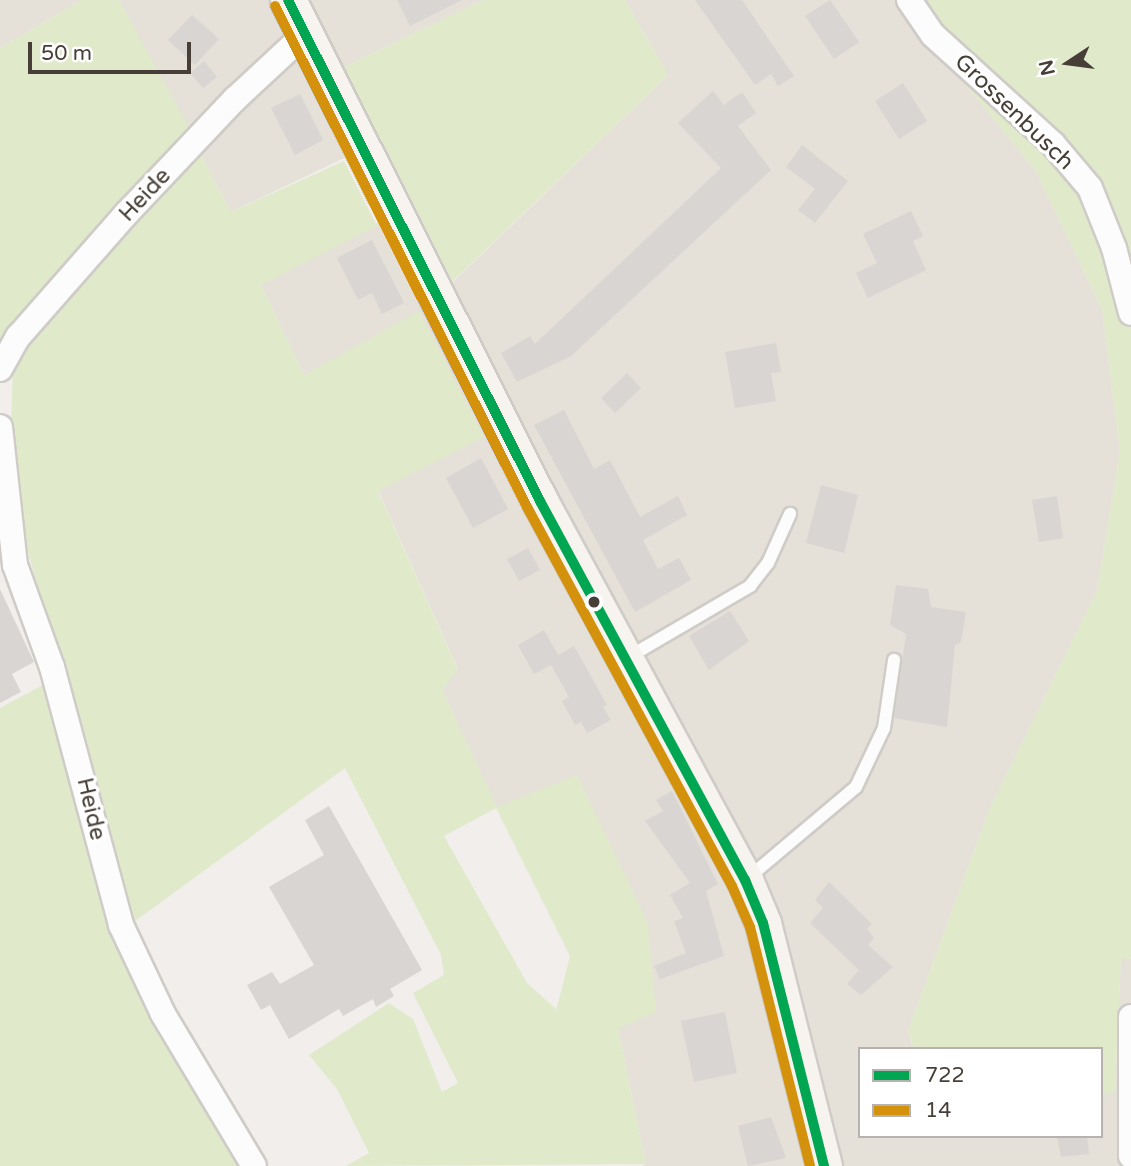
<!DOCTYPE html>
<html>
<head>
<meta charset="utf-8">
<style>
	body { margin:0 }
	#map { position:relative; width:1131px; height:1166px; overflow:hidden; background:#f1eeeb; font-family:"Varela Round",sans-serif }
	div>[style] { position:absolute }
	[style*='--x'] { left:calc(var(--x)*1px); top:calc(var(--y)*1px); width:calc(var(--w)*1px); rotate:calc(var(--a)*1deg) }
	.residential>* { inset:0; background:#e5e0d8 }
	.green>* { inset:0; background:#e0eacb }
	.building>* { inset:0; background:#d9d5d2 }
	.roads { filter:drop-shadow(2px 0 #cfccc8) drop-shadow(-2px 0 #cfccc8) drop-shadow(0 2px #cfccc8) drop-shadow(0 -2px #cfccc8) }
	.lane>* { height:12px; margin:-6px; padding:0 6px; transform-origin:6px; border-radius:6px; background:#fdfcfc }
	.street>* { height:24px; margin:-12px; padding:0 12px; transform-origin:12px; border-radius:12px; background:#fdfcfc }
	.secondary>* { height:35px; margin:-17.5px; padding:0 17.5px; transform-origin:17.5px; border-radius:17.5px; background:#f7f4ef }
	.bus-1>* { height:10px; margin:-5px; padding:0 5px; transform-origin:5px; border-radius:5px; background:#00a651 }
	.bus-2>* { height:10px; margin:-5px; padding:0 5px; transform-origin:5px; border-radius:5px; background:#d4910b }
	.dots>* { width:19px; height:19px; translate:-50% -50%; box-sizing:border-box; border:4px solid #fff; border-radius:50% }
	span { translate:-50% -50%; white-space:nowrap; text-align:center; line-height:1.15; -webkit-text-stroke:7px #fff; paint-order:stroke }
	.street-label { font-size:23px; color:#473f37 }
	.legend { position:absolute; left:858px; top:1047px; width:245px; height:91px; box-sizing:border-box; background:#fff; border:2px solid #b5b2af; margin:0; padding:9px 12px; list-style:none; font-size:21px; color:#473f37 }
	.legend li { display:flex; align-items:center; gap:14px; height:35px }
	.legend b { width:35px; border:2px solid #b5b2af }
	.north { position:absolute; left:1033px; top:28px; width:70px; height:70px; -webkit-text-stroke:5px #fff; paint-order:stroke; rotate:257deg; font-size:19px; font-weight:700; line-height:28px; text-align:center; color:#473f37 }
	.north::after { content:''; display:block; margin:auto; width:24px; height:32px; background:#473f37; clip-path:polygon(50% 0,100% 100%,50% 72%,0 100%) }
	.scale { position:absolute; left:28px; top:42px; width:163px; height:32px; box-sizing:border-box; border:4px solid #473f37; border-top:0; padding-left:9px; font-size:21px; line-height:24px; white-space:nowrap; color:#473f37; -webkit-text-stroke:5px #fff; paint-order:stroke }
</style>
</head>
<body>
<div id="map">
	<div class="residential">
		<i style="clip-path:polygon(0 0,82px 0,0 48px)"></i>
		<i style="clip-path:polygon(119px 0,483px 0,342px 68px,380px 141px,231px 212px)"></i>
		<i style="clip-path:polygon(625px 0,896px 0,1035px 170px,1102px 309px,1120px 451px,1097px 591px,989px 810px,908px 1031px,914px 1049px,860px 1049px,860px 1136px,1101px 1136px,1101px 1094px,1115px 1091px,1121px 957px,1131px 959px,1131px 1166px,641px 1166px,646px 1164px,618px 1029px,497px 808px,442px 690px,458px 669px,378px 490px,483px 437px,304px 375px,261px 285px,412px 204px,453px 282px,668px 75px)"></i>
	</div>
	<div class="green">
		<i style="clip-path:polygon(82px 0,119px 0,191px 131px,0 344px,0 48px)"></i>
		<i style="clip-path:polygon(483px 0,625px 0,668px 75px,452px 282px,342px 68px)"></i>
		<i style="clip-path:polygon(896px 0,1131px 0,1131px 959px,1121px 958px,1115px 1092px,1101px 1094px,1101px 1049px,914px 1049px,908px 1031px,989px 810px,1097px 591px,1120px 451px,1102px 309px,1035px 170px)"></i>
		<i style="clip-path:polygon(evenodd,200px 153px,231px 212px,344px 161px,377px 226px,261px 285px,304px 375px,419px 311px,484px 437px,378px 491px,458px 670px,442px 690px,497px 807px,577px 775px,648px 923px,656px 1012px,618px 1029px,646px 1164px,346px 1166px,369px 1153px,337px 1089px,309px 1055px,389px 1003px,413px 1019px,442px 1092px,458px 1083px,413px 993px,444px 975px,441px 955px,345px 768px,131px 924px,23px 534px,11px 429px,13px 365px,28px 341px,200px 153px,496px 808px,570px 956px,555px 1015px,556px 1009px,527px 983px,444px 836px,496px 808px)"></i>
		<i style="clip-path:polygon(50px 681px,107px 915px,242px 1166px,0 1166px,0 708px)"></i>
	</div>
	<div class="building">
		<i style="clip-path:polygon(397px 0,462px 0,410px 26px)"></i>
		<i style="clip-path:polygon(695px 0,742px 0,794px 76px,778px 86px,771px 74px,755px 85px)"></i>
		<i style="clip-path:polygon(830px 0,859px 42px,834px 59px,805px 16px)"></i>
		<i style="clip-path:polygon(192px 15px,219px 39px,195px 65px,168px 40px)"></i>
		<i style="clip-path:polygon(204px 61px,217px 77px,203px 88px,190px 73px)"></i>
		<i style="clip-path:polygon(903px 83px,927px 121px,899px 139px,875px 101px)"></i>
		<i style="clip-path:polygon(713px 91px,724px 105px,742px 92px,756px 113px,738px 126px,771px 170px,571px 356px,517px 382px,501px 353px,530px 336px,535px 344px,721px 168px,678px 123px)"></i>
		<i style="clip-path:polygon(300px 94px,323px 140px,295px 155px,271px 108px)"></i>
		<i style="clip-path:polygon(802px 145px,848px 181px,815px 223px,798px 210px,815px 189px,786px 167px)"></i>
		<i style="clip-path:polygon(911px 211px,923px 236px,913px 241px,926px 270px,868px 298px,856px 273px,877px 263px,863px 234px)"></i>
		<i style="clip-path:polygon(372px 240px,404px 303px,382px 314px,372px 293px,358px 300px,337px 258px)"></i>
		<i style="clip-path:polygon(776px 343px,781px 372px,771px 373px,776px 401px,735px 408px,725px 352px)"></i>
		<i style="clip-path:polygon(627px 373px,641px 388px,615px 413px,601px 398px)"></i>
		<i style="clip-path:polygon(564px 410px,594px 469px,610px 460px,640px 517px,678px 496px,687px 515px,643px 540px,658px 569px,679px 558px,691px 580px,635px 612px,534px 425px)"></i>
		<i style="clip-path:polygon(481px 458px,508px 509px,473px 528px,446px 478px)"></i>
		<i style="clip-path:polygon(821px 485px,858px 495px,844px 553px,806px 543px)"></i>
		<i style="clip-path:polygon(1057px 496px,1063px 538px,1039px 542px,1032px 500px)"></i>
		<i style="clip-path:polygon(528px 548px,540px 570px,519px 581px,507px 559px)"></i>
		<i style="clip-path:polygon(896px 585px,928px 589px,931px 607px,966px 612px,961px 642px,955px 645px,947px 727px,894px 718px,906px 634px,890px 625px)"></i>
		<i style="clip-path:polygon(0 589px,34px 662px,12px 674px,21px 692px,0 703px)"></i>
		<i style="clip-path:polygon(730px 611px,749px 641px,709px 670px,689px 636px)"></i>
		<i style="clip-path:polygon(544px 630px,558px 655px,574px 646px,607px 705px,603px 707px,611px 720px,587px 733px,581px 722px,575px 725px,562px 701px,569px 697px,551px 665px,534px 674px,518px 645px)"></i>
		<i style="clip-path:polygon(672px 791px,718px 884px,706px 891px,724px 956px,660px 979px,654px 966px,686px 953px,674px 921px,683px 918px,670px 895px,690px 883px,645px 821px,663px 811px,656px 800px)"></i>
		<i style="clip-path:polygon(329px 806px,422px 970px,390px 989px,394px 996px,376px 1007px,373px 999px,343px 1016px,339px 1009px,289px 1039px,270px 1005px,261px 1010px,247px 985px,272px 972px,280px 984px,314px 965px,269px 887px,324px 855px,305px 820px)"></i>
		<i style="clip-path:polygon(829px 882px,872px 924px,867px 929px,874px 938px,868px 945px,893px 967px,861px 995px,847px 984px,859px 970px,810px 923px,823px 908px,815px 900px)"></i>
		<i style="clip-path:polygon(725px 1012px,737px 1073px,694px 1082px,681px 1021px)"></i>
		<i style="clip-path:polygon(771px 1117px,786px 1158px,748px 1166px,738px 1126px)"></i>
		<i style="clip-path:polygon(1057px 1136px,1087px 1136px,1089px 1154px,1061px 1157px)"></i>
	</div>
	<div class="roads">
		<div class="lane">
			<i style="--x:627;--y:658;--w:143;--a:-30.3"></i>
			<i style="--x:750;--y:586;--w:29;--a:-52"></i>
			<i style="--x:768;--y:563;--w:54;--a:-65.8"></i>
			<i style="--x:748;--y:878;--w:141;--a:-40.1"></i>
			<i style="--x:856;--y:787;--w:65;--a:-64.6"></i>
			<i style="--x:884;--y:728;--w:69;--a:-81.6"></i>
		</div>
		<div class="street">
			<i style="--x:909;--y:0;--w:42;--a:55.6"></i>
			<i style="--x:933;--y:35;--w:162;--a:42.2"></i>
			<i style="--x:1053;--y:144;--w:57;--a:49.9"></i>
			<i style="--x:1090;--y:188;--w:65;--a:68.2"></i>
			<i style="--x:1114;--y:248;--w:67;--a:75.3"></i>
			<i style="--x:0;--y:369;--w:37;--a:-61"></i>
			<i style="--x:18;--y:337;--w:167;--a:-48.7"></i>
			<i style="--x:128;--y:212;--w:156;--a:-46.6"></i>
			<i style="--x:235;--y:99;--w:96;--a:-42.9"></i>
			<i style="--x:0;--y:427;--w:139;--a:83.8"></i>
			<i style="--x:15;--y:565;--w:109;--a:70.1"></i>
			<i style="--x:52;--y:667;--w:267;--a:75"></i>
			<i style="--x:121;--y:925;--w:98;--a:64.7"></i>
			<i style="--x:163;--y:1014;--w:177;--a:59.1"></i>
			<i style="--x:1131;--y:1017;--w:139;--a:90"></i>
		</div>
		<div class="secondary">
			<i style="--x:288;--y:0;--w:561;--a:63.3"></i>
			<i style="--x:540;--y:501;--w:431;--a:61.6"></i>
			<i style="--x:745;--y:880;--w:47;--a:67.3"></i>
			<i style="--x:763;--y:923;--w:251;--a:75.9"></i>
		</div>
	</div>
	<div class="bus-1">
		<i style="--x:288;--y:0;--w:561;--a:63.3"></i>
		<i style="--x:540;--y:501;--w:431;--a:61.6"></i>
		<i style="--x:745;--y:880;--w:47;--a:67.3"></i>
		<i style="--x:763;--y:923;--w:251;--a:75.9"></i>
	</div>
	<div class="bus-2">
		<i style="--x:275;--y:6;--w:561;--a:63.3"></i>
		<i style="--x:527;--y:507;--w:431;--a:61.6"></i>
		<i style="--x:732;--y:886;--w:45;--a:66.3"></i>
		<i style="--x:750;--y:927;--w:246;--a:75.9"></i>
	</div>
	<div class="dots">
		<i style="left:594px;top:602px;background:#473f37"></i>
	</div>
	<div class="street-label">
		<span style="left:1014px;top:112px;rotate:44deg">Grossenbusch</span>
		<span style="left:145px;top:195px;rotate:-47deg">Heide</span>
		<span style="left:91px;top:809px;rotate:77deg">Heide</span>
	</div>
	<ul class="legend">
	<li><b style="height:9px;background:#00a651"></b>722</li>
	<li><b style="height:9px;background:#d4910b"></b>14</li>
	</ul>
	<div class="north">N</div>
	<div class="scale">50 m</div>
</div>
</body>
</html>
